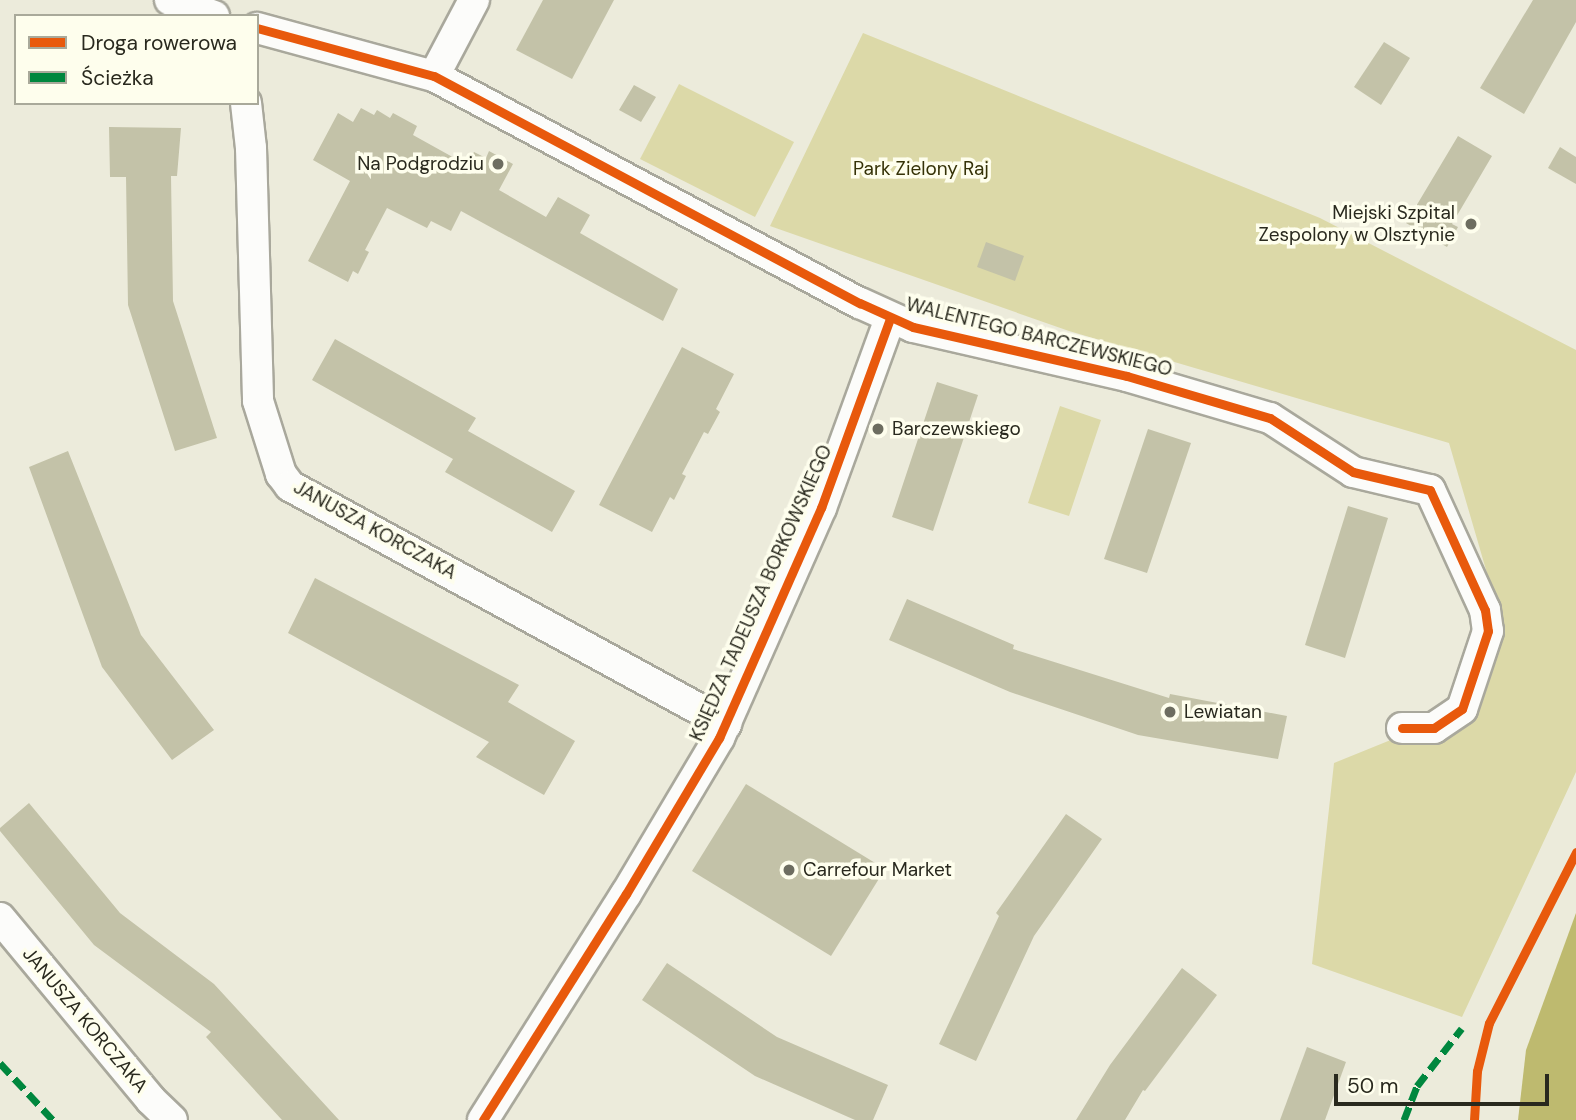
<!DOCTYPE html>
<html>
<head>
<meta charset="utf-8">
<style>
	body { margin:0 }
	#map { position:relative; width:1576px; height:1120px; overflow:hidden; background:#ecebdb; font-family:"DM Sans",sans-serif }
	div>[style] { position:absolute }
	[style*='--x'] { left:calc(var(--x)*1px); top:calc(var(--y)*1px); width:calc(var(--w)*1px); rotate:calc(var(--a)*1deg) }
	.green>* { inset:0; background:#dcd9a8 }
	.water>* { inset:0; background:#beba6f }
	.building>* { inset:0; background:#c3c2a8 }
	.roads { filter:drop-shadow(2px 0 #a9a89c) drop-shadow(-2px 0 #a9a89c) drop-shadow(0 2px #a9a89c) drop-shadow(0 -2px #a9a89c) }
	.minor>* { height:30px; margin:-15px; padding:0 15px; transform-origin:15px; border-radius:15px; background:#fcfcfa }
	.quiet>* { height:7px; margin-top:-3.5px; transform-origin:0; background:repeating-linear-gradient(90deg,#00873e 0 14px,transparent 0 21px) }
	.cycleway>* { height:9px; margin:-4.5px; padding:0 4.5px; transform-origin:4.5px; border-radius:4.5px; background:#e8590c }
	.dots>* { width:19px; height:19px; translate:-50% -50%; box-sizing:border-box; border:4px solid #fefeed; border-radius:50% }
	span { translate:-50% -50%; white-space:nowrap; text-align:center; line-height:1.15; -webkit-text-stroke:7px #fefeed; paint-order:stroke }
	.poi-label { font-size:19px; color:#29291e }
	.right { translate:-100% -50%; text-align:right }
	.left { translate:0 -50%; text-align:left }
	.park-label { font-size:19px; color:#353207 }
	.street-label { font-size:19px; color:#29291e }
	.legend { position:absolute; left:14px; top:14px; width:245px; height:91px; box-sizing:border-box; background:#fefeed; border:2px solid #a9a99a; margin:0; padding:9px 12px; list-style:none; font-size:21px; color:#29291e }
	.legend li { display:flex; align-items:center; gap:14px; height:35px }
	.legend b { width:35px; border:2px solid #a9a99a }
	.scale { position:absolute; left:1334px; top:1074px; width:215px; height:32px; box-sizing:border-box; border:4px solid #29291e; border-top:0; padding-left:9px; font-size:21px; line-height:24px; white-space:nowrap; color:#29291e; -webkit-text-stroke:5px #fefeed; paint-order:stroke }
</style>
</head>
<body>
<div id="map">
	<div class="green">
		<i style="clip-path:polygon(863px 33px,1320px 218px,1576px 350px,1576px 772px,1462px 1017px,1312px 964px,1334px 763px,1477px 705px,1496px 604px,1449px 443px,1069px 331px,770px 226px)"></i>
		<i style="clip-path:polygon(679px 84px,794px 142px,755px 217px,640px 159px)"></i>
		<i style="clip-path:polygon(1060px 406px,1101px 420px,1069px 516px,1028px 503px)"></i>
	</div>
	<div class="water">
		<i style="clip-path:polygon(1576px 913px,1576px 1120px,1518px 1120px,1526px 1050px)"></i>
	</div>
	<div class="building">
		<i style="clip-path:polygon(543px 0,614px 0,572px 79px,516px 50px)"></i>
		<i style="clip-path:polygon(1533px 0,1576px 0,1576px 22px,1524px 114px,1480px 88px)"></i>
		<i style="clip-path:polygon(1384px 42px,1410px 58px,1381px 105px,1354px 87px)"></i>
		<i style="clip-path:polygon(634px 85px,656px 97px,641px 122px,619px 110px)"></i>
		<i style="clip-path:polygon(361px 108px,374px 115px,377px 110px,390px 118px,393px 113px,417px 126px,413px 135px,467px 165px,474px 152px,486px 158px,489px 151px,513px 164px,499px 190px,546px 217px,558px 197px,590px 215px,580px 233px,678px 289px,663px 321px,461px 211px,451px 231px,431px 221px,427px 228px,387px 208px,365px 250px,369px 252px,358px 274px,353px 271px,348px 282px,308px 261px,350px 181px,313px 160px,338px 113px,353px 122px)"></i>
		<i style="clip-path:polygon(109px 127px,181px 128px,177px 176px,171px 176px,173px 301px,217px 438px,175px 451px,128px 305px,126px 177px,110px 177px)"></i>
		<i style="clip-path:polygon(1458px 136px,1492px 156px,1452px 224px,1458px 227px,1447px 247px,1406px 223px)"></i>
		<i style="clip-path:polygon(1560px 147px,1576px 157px,1576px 184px,1548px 168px)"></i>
		<i style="clip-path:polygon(986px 242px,1024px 256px,1015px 281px,977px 267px)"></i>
		<i style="clip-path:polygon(335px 339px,476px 418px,468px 431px,575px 491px,552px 532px,445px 472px,453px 459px,312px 380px)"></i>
		<i style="clip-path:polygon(682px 347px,734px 374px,716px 409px,720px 412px,708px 434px,704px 432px,682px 474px,686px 476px,674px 500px,670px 497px,652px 532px,599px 505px)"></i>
		<i style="clip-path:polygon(937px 382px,978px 395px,933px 531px,892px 517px)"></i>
		<i style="clip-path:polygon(1148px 429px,1191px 443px,1147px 573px,1104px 559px)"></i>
		<i style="clip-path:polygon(68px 451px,141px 635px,214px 730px,172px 760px,102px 667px,29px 467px)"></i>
		<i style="clip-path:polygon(1348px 506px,1388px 518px,1345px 658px,1305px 645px)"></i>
		<i style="clip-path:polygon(315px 578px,519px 685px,508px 702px,575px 741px,544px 795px,476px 757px,489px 742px,288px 633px)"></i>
		<i style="clip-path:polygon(907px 599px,1014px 645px,1013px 649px,1169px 698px,1170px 694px,1287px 716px,1278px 759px,1138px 735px,1010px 692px,889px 640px)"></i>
		<i style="clip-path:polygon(746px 784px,885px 869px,831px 956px,692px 871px)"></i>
		<i style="clip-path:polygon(29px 803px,120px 913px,214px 984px,339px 1120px,282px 1120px,206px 1037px,211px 1032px,94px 945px,0 831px,0 828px)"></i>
		<i style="clip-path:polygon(1066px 814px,1102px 839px,1034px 936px,976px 1061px,939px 1044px,999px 916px,996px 913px)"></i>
		<i style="clip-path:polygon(667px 963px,777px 1037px,888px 1085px,873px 1120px,855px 1120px,755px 1076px,642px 1000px)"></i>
		<i style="clip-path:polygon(1182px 968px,1217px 995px,1145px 1091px,1143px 1090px,1125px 1120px,1076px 1120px,1110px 1065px)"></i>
		<i style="clip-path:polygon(1307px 1047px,1346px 1062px,1325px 1120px,1280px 1120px)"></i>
	</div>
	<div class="roads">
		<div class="minor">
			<i style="--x:170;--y:0;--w:47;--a:20"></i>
			<i style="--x:257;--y:28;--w:183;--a:15.2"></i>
			<i style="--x:434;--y:76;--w:483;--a:28.1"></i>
			<i style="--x:860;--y:303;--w:58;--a:24.4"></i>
			<i style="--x:913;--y:327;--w:220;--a:12.9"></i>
			<i style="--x:1127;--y:376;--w:149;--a:16.4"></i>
			<i style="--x:1270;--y:418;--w:99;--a:33"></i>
			<i style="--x:1353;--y:472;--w:79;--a:13.2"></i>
			<i style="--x:1430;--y:490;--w:132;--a:65.4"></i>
			<i style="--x:1485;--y:610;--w:21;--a:82"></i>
			<i style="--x:1488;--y:631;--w:82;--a:108.4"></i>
			<i style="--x:1462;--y:709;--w:34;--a:146"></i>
			<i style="--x:1434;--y:728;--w:32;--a:180"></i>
			<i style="--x:434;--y:76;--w:86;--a:-62.2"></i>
			<i style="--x:246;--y:103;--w:45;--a:83.7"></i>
			<i style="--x:251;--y:148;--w:253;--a:88.4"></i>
			<i style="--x:258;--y:401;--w:77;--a:72.5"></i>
			<i style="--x:281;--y:474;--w:15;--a:53"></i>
			<i style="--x:290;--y:486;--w:497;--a:28.6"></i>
			<i style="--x:0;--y:918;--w:236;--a:50.3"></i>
			<i style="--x:151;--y:1100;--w:29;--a:44"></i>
			<i style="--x:483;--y:1120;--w:267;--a:-57.7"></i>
			<i style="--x:626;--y:894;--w:182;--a:-59.2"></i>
			<i style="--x:719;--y:738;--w:252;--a:-66.1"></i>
			<i style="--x:821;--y:508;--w:202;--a:-70"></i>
		</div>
	</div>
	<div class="quiet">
		<i style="--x:0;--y:1063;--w:78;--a:47.1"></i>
		<i style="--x:1404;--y:1120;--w:36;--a:-69"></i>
		<i style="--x:1417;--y:1086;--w:73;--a:-52.2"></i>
	</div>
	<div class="cycleway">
		<i style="--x:257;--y:28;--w:183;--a:15.2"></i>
		<i style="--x:434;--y:76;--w:483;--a:28.1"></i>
		<i style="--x:860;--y:303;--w:58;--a:24.4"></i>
		<i style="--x:913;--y:327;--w:220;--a:12.9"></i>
		<i style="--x:1127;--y:376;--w:149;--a:16.4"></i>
		<i style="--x:1270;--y:418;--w:99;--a:33"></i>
		<i style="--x:1353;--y:472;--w:79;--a:13.2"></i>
		<i style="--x:1430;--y:490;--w:132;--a:65.4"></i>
		<i style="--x:1485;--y:610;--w:21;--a:82"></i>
		<i style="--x:1488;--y:631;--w:82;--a:108.4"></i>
		<i style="--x:1462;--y:709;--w:34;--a:146"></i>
		<i style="--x:1434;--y:728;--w:32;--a:180"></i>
		<i style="--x:483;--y:1120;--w:267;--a:-57.7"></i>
		<i style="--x:626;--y:894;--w:182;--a:-59.2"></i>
		<i style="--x:719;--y:738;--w:252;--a:-66.1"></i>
		<i style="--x:821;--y:508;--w:202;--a:-70"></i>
		<i style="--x:1474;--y:1120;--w:49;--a:-86.5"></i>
		<i style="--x:1477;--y:1071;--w:49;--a:-76"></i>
		<i style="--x:1489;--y:1023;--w:192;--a:-63"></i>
	</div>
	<div class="dots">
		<i style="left:498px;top:164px;background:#6d6d60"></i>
		<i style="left:1471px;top:224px;background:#6d6d60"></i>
		<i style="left:878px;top:429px;background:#6d6d60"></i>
		<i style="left:1170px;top:712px;background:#6d6d60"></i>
		<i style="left:789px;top:870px;background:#6d6d60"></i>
	</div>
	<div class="poi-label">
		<span class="right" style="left:484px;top:164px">Na Podgrodziu</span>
		<span class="right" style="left:1455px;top:224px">Miejski Szpital<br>Zespolony w Olsztynie</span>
		<span class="left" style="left:892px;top:429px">Barczewskiego</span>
		<span class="left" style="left:1184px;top:712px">Lewiatan</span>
		<span class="left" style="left:803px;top:870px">Carrefour Market</span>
	</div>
	<div class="park-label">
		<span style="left:921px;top:169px">Park Zielony Raj</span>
	</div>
	<div class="street-label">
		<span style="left:1039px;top:337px;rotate:14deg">WALENTEGO BARCZEWSKIEGO</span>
		<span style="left:375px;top:530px;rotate:29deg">JANUSZA KORCZAKA</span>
		<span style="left:761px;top:593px;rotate:-66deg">KSIĘDZA TADEUSZA BORKOWSKIEGO</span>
		<span style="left:85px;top:1020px;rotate:50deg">JANUSZA KORCZAKA</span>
	</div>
	<ul class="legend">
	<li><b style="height:9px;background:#e8590c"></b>Droga rowerowa</li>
	<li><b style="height:9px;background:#00873e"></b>Ścieżka</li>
	</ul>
	<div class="scale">50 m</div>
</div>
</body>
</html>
